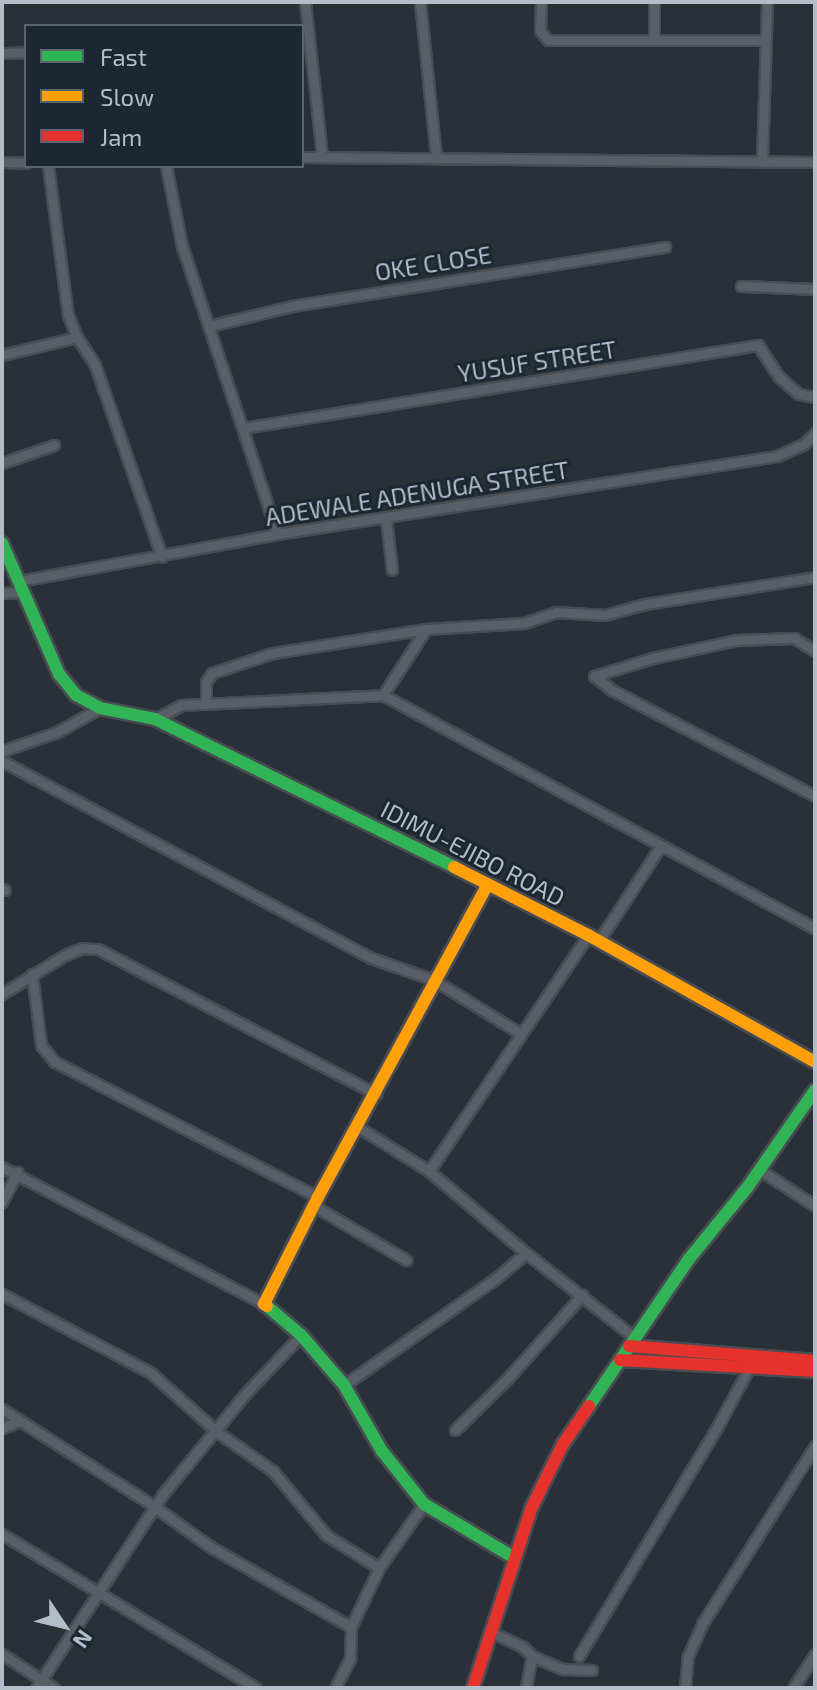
<!DOCTYPE html>
<html>
<head>
<meta charset="utf-8">
<style>
	body { margin:0 }
	#map { position:relative; width:817px; height:1690px; overflow:hidden; background:#2a3038; font-family:"Exo 2",sans-serif }
	div>[style] { position:absolute }
	[style*='--x'] { left:calc(var(--x)*1px); top:calc(var(--y)*1px); width:calc(var(--w)*1px); rotate:calc(var(--a)*1deg) }
	.roads { filter:drop-shadow(2px 0 #484c53) drop-shadow(-2px 0 #484c53) drop-shadow(0 2px #484c53) drop-shadow(0 -2px #484c53) }
	.street>* { height:9px; margin:-4.5px; padding:0 4.5px; transform-origin:4.5px; border-radius:4.5px; background:#5a5e66 }
	.fast>* { height:12px; margin:-6px; padding:0 6px; transform-origin:6px; border-radius:6px; background:#30b455 }
	.slow>* { height:12px; margin:-6px; padding:0 6px; transform-origin:6px; border-radius:6px; background:#ff9f0a }
	.jam>* { height:12px; margin:-6px; padding:0 6px; transform-origin:6px; border-radius:6px; background:#e5322d }
	span { translate:-50% -50%; white-space:nowrap; text-align:center; line-height:1.15; -webkit-text-stroke:6px #1d2633; paint-order:stroke }
	.street-label { font-size:24px; color:#b4bcc9 }
	.frame { position:absolute; inset:0; border:4px solid #b4bcc9; pointer-events:none }
	.legend { position:absolute; left:24px; top:24px; width:280px; height:144px; box-sizing:border-box; background:#1d2633; border:2px solid #59626f; margin:0; padding:10px 14px; list-style:none; font-size:24px; color:#b4bcc9 }
	.legend li { display:flex; align-items:center; gap:16px; height:40px }
	.legend b { width:40px; border:2px solid #59626f }
	.north { position:absolute; left:24px; top:1586px; width:80px; height:80px; -webkit-text-stroke:6px #1d2633; paint-order:stroke; rotate:125deg; font-size:22px; font-weight:700; line-height:32px; text-align:center; color:#b4bcc9 }
	.north::after { content:''; display:block; margin:auto; width:28px; height:36px; background:#b4bcc9; clip-path:polygon(50% 0,100% 100%,50% 72%,0 100%) }
</style>
</head>
<body>
<div id="map">
	<div class="roads">
		<div class="street">
			<i style="--x:305;--y:2;--w:156;--a:83.7"></i>
			<i style="--x:420;--y:2;--w:155;--a:84.1"></i>
			<i style="--x:541;--y:2;--w:29;--a:92"></i>
			<i style="--x:540;--y:31;--w:12;--a:48"></i>
			<i style="--x:548;--y:40;--w:218;--a:0"></i>
			<i style="--x:654;--y:2;--w:38;--a:90"></i>
			<i style="--x:2;--y:53;--w:24;--a:-2"></i>
			<i style="--x:302;--y:157;--w:513;--a:0.56"></i>
			<i style="--x:2;--y:162;--w:24;--a:2"></i>
			<i style="--x:762;--y:162;--w:160;--a:-88.2"></i>
			<i style="--x:48;--y:166;--w:150;--a:82.4"></i>
			<i style="--x:68;--y:315;--w:24;--a:68"></i>
			<i style="--x:77;--y:337;--w:33;--a:57"></i>
			<i style="--x:95;--y:365;--w:203;--a:70.8"></i>
			<i style="--x:166;--y:166;--w:82;--a:78.7"></i>
			<i style="--x:182;--y:246;--w:303;--a:71.7"></i>
			<i style="--x:741;--y:286;--w:74;--a:2.3"></i>
			<i style="--x:209;--y:326;--w:85;--a:-13.5"></i>
			<i style="--x:292;--y:306;--w:378;--a:-9"></i>
			<i style="--x:2;--y:355;--w:77;--a:-13.5"></i>
			<i style="--x:243;--y:428;--w:522;--a:-9.16"></i>
			<i style="--x:758;--y:345;--w:37;--a:57"></i>
			<i style="--x:778;--y:376;--w:28;--a:41"></i>
			<i style="--x:799;--y:394;--w:16;--a:11"></i>
			<i style="--x:2;--y:463;--w:55;--a:-19.1"></i>
			<i style="--x:386;--y:519;--w:51;--a:83.3"></i>
			<i style="--x:19;--y:581;--w:262;--a:-10.3"></i>
			<i style="--x:277;--y:534;--w:506;--a:-8.87"></i>
			<i style="--x:777;--y:456;--w:30;--a:-24"></i>
			<i style="--x:804;--y:444;--w:16;--a:-45"></i>
			<i style="--x:2;--y:593;--w:21;--a:-3"></i>
			<i style="--x:594;--y:676;--w:23;--a:38"></i>
			<i style="--x:612;--y:690;--w:229;--a:27.6"></i>
			<i style="--x:594;--y:676;--w:62;--a:-17"></i>
			<i style="--x:653;--y:658;--w:86;--a:-12.1"></i>
			<i style="--x:737;--y:640;--w:57;--a:-2"></i>
			<i style="--x:794;--y:638;--w:25;--a:32"></i>
			<i style="--x:383;--y:695;--w:491;--a:28.4"></i>
			<i style="--x:206;--y:704;--w:22;--a:-90"></i>
			<i style="--x:206;--y:682;--w:11;--a:-56"></i>
			<i style="--x:212;--y:673;--w:64;--a:-18.2"></i>
			<i style="--x:273;--y:653;--w:155;--a:-8.9"></i>
			<i style="--x:155;--y:719;--w:30;--a:-28"></i>
			<i style="--x:181;--y:705;--w:202;--a:-2.8"></i>
			<i style="--x:383;--y:695;--w:79;--a:-56.9"></i>
			<i style="--x:426;--y:629;--w:98;--a:-3.5"></i>
			<i style="--x:524;--y:623;--w:34;--a:-19"></i>
			<i style="--x:556;--y:612;--w:49;--a:3.5"></i>
			<i style="--x:605;--y:615;--w:41;--a:-15.4"></i>
			<i style="--x:645;--y:604;--w:172;--a:-9"></i>
			<i style="--x:2;--y:751;--w:58;--a:-19.1"></i>
			<i style="--x:57;--y:732;--w:49;--a:-29.2"></i>
			<i style="--x:2;--y:761;--w:418;--a:28.1"></i>
			<i style="--x:371;--y:958;--w:67;--a:19.2"></i>
			<i style="--x:434;--y:980;--w:102;--a:31.8"></i>
			<i style="--x:2;--y:889;--w:3;--a:18"></i>
			<i style="--x:598;--y:942;--w:113;--a:-56.9"></i>
			<i style="--x:32;--y:974;--w:72;--a:82.8"></i>
			<i style="--x:41;--y:1045;--w:22;--a:51"></i>
			<i style="--x:55;--y:1062;--w:296;--a:27.2"></i>
			<i style="--x:2;--y:994;--w:74;--a:-31.8"></i>
			<i style="--x:65;--y:955;--w:18;--a:-22"></i>
			<i style="--x:82;--y:948;--w:16;--a:4"></i>
			<i style="--x:98;--y:949;--w:314;--a:27.5"></i>
			<i style="--x:358;--y:1127;--w:84;--a:31.8"></i>
			<i style="--x:429;--y:1171;--w:127;--a:40.2"></i>
			<i style="--x:526;--y:1253;--w:138;--a:37.9"></i>
			<i style="--x:2;--y:1167;--w:296;--a:27.6"></i>
			<i style="--x:760;--y:1170;--w:66;--a:33.2"></i>
			<i style="--x:429;--y:1171;--w:285;--a:-56"></i>
			<i style="--x:2;--y:1202;--w:34;--a:-63"></i>
			<i style="--x:314;--y:1206;--w:107;--a:30.4"></i>
			<i style="--x:2;--y:1294;--w:169;--a:27.9"></i>
			<i style="--x:151;--y:1373;--w:87;--a:41.7"></i>
			<i style="--x:216;--y:1431;--w:70;--a:35.1"></i>
			<i style="--x:273;--y:1471;--w:83;--a:50.4"></i>
			<i style="--x:326;--y:1535;--w:62;--a:31.9"></i>
			<i style="--x:379;--y:1568;--w:78;--a:-54.9"></i>
			<i style="--x:344;--y:1385;--w:184;--a:-35.1"></i>
			<i style="--x:495;--y:1279;--w:40;--a:-40"></i>
			<i style="--x:2;--y:1409;--w:182;--a:32.6"></i>
			<i style="--x:155;--y:1507;--w:67;--a:35.8"></i>
			<i style="--x:209;--y:1546;--w:163;--a:29.7"></i>
			<i style="--x:2;--y:1428;--w:19;--a:-21"></i>
			<i style="--x:455;--y:1430;--w:73;--a:-44.4"></i>
			<i style="--x:507;--y:1379;--w:113;--a:-48.2"></i>
			<i style="--x:2;--y:1534;--w:297;--a:31.2"></i>
			<i style="--x:493;--y:1633;--w:33;--a:25"></i>
			<i style="--x:523;--y:1647;--w:13;--a:45"></i>
			<i style="--x:532;--y:1656;--w:33;--a:101"></i>
			<i style="--x:2;--y:1654;--w:62;--a:33.2"></i>
			<i style="--x:532;--y:1656;--w:34;--a:23"></i>
			<i style="--x:563;--y:1669;--w:29;--a:2"></i>
			<i style="--x:579;--y:1656;--w:265;--a:-58.9"></i>
			<i style="--x:716;--y:1429;--w:72;--a:-61.6"></i>
			<i style="--x:36;--y:1688;--w:232;--a:-56.8"></i>
			<i style="--x:163;--y:1494;--w:129;--a:-50.6"></i>
			<i style="--x:245;--y:1394;--w:81;--a:-46.5"></i>
			<i style="--x:335;--y:1688;--w:34;--a:-63"></i>
			<i style="--x:350;--y:1658;--w:31;--a:-88"></i>
			<i style="--x:351;--y:1627;--w:65;--a:-64.6"></i>
			<i style="--x:685;--y:1688;--w:32;--a:-85"></i>
			<i style="--x:688;--y:1656;--w:35;--a:-66"></i>
			<i style="--x:702;--y:1624;--w:211;--a:-57.6"></i>
			<i style="--x:793;--y:1688;--w:40;--a:-57.1"></i>
		</div>
		<div class="fast">
			<i style="--x:2;--y:543;--w:143;--a:66.5"></i>
			<i style="--x:59;--y:674;--w:27;--a:51"></i>
			<i style="--x:76;--y:695;--w:27;--a:28"></i>
			<i style="--x:100;--y:708;--w:56;--a:11.3"></i>
			<i style="--x:155;--y:719;--w:334;--a:26.3"></i>
			<i style="--x:267;--y:1306;--w:45;--a:40.5"></i>
			<i style="--x:301;--y:1335;--w:66;--a:49.3"></i>
			<i style="--x:344;--y:1385;--w:76;--a:60.1"></i>
			<i style="--x:382;--y:1451;--w:68;--a:51.6"></i>
			<i style="--x:424;--y:1504;--w:104;--a:30.8"></i>
			<i style="--x:589;--y:1406;--w:178;--a:-55.8"></i>
			<i style="--x:689;--y:1259;--w:92;--a:-50.8"></i>
			<i style="--x:747;--y:1188;--w:119;--a:-55.2"></i>
		</div>
		<div class="slow">
			<i style="--x:454;--y:867;--w:150;--a:26.9"></i>
			<i style="--x:588;--y:935;--w:260;--a:29.2"></i>
			<i style="--x:267;--y:1306;--w:4;--a:-146"></i>
			<i style="--x:264;--y:1304;--w:120;--a:-63.2"></i>
			<i style="--x:318;--y:1197;--w:356;--a:-61.5"></i>
		</div>
		<div class="jam">
			<i style="--x:629;--y:1346;--w:187;--a:4.6"></i>
			<i style="--x:620;--y:1360;--w:195;--a:3.2"></i>
			<i style="--x:473;--y:1688;--w:188;--a:-72"></i>
			<i style="--x:531;--y:1509;--w:72;--a:-63.8"></i>
			<i style="--x:563;--y:1444;--w:46;--a:-55.6"></i>
		</div>
	</div>
	<div class="street-label">
		<span style="left:433px;top:263px;rotate:-9deg">OKE CLOSE</span>
		<span style="left:537px;top:361px;rotate:-9deg">YUSUF STREET</span>
		<span style="left:417px;top:493px;rotate:-9deg">ADEWALE ADENUGA STREET</span>
		<span style="left:473px;top:853px;rotate:27deg">IDIMU-EJIBO ROAD</span>
	</div>
	<div class="frame"></div>
	<ul class="legend">
	<li><b style="height:10px;background:#30b455"></b>Fast</li>
	<li><b style="height:10px;background:#ff9f0a"></b>Slow</li>
	<li><b style="height:10px;background:#e5322d"></b>Jam</li>
	</ul>
	<div class="north">N</div>
</div>
</body>
</html>
